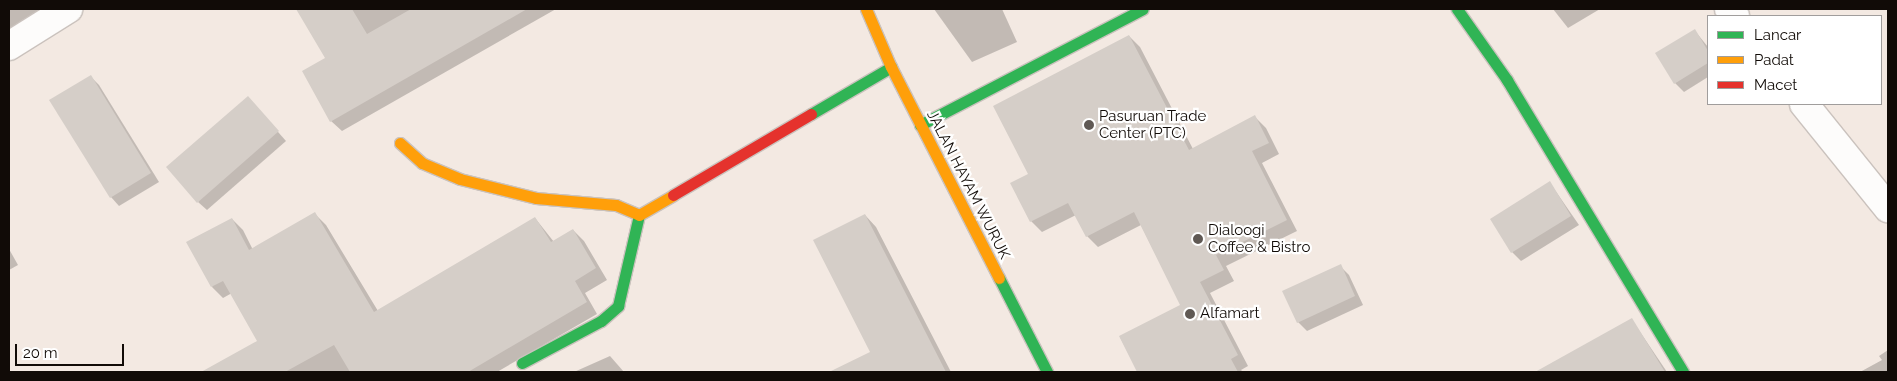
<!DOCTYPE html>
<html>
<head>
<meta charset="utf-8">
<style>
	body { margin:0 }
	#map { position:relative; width:1897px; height:381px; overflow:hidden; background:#f3e9e2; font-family:Raleway,sans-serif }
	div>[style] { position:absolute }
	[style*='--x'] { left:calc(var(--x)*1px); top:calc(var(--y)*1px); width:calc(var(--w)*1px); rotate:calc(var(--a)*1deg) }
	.shadow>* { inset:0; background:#0003 }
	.building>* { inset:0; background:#d5cec8 }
	.roads { filter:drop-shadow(1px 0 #cac2bd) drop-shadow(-1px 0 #cac2bd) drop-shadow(0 1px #cac2bd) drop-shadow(0 -1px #cac2bd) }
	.street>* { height:28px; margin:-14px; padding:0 14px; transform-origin:14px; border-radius:14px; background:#fdfcfb }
	.fast>* { height:11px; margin:-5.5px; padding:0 5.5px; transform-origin:5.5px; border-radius:5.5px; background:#30b455 }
	.slow>* { height:11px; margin:-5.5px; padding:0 5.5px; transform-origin:5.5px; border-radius:5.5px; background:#ff9f0a }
	.jam>* { height:11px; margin:-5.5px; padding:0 5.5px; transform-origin:5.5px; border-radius:5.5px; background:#e5322d }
	.dots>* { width:14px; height:14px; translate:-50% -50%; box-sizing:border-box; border:2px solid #fff; border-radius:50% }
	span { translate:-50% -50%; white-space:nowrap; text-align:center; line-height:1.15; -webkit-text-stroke:4.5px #fff; paint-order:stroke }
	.poi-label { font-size:15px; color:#110b07 }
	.left { translate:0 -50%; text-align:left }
	.street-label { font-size:15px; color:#110b07 }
	.frame { position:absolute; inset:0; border:10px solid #110b07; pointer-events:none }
	.legend { position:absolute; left:1707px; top:15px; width:175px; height:90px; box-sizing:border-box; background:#fff; border:1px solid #a09d9c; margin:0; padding:6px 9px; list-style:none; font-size:15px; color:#110b07 }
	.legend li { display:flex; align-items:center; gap:10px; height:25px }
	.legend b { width:25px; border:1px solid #a09d9c }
	.scale { position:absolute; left:15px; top:344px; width:109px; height:22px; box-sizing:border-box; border:2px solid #110b07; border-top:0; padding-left:6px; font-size:15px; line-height:18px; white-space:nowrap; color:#110b07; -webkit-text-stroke:4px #fff; paint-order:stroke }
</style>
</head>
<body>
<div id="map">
	<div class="shadow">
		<i style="clip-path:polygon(9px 9px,67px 9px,9px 46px)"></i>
		<i style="clip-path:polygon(298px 9px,556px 9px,342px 131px,331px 121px,326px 58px)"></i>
		<i style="clip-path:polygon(934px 9px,1002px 9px,1017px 42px,972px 62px)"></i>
		<i style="clip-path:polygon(1553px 9px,1600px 9px,1568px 28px)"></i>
		<i style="clip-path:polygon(1695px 31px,1708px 47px,1708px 77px,1684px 92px,1675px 83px)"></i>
		<i style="clip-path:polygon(1129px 36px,1140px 47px,1193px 149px,1255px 117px,1266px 128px,1279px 154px,1262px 163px,1297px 231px,1226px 266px,1234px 281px,1210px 293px,1248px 366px,1241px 370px,1243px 372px,1138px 372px,1120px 337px,1182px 306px,1141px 225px,1098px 247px,1087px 236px,1076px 215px,1042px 232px,1031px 221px,1030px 175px)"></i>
		<i style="clip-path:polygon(90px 76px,99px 85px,159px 182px,119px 206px,111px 197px)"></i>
		<i style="clip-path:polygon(256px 107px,286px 141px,207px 210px,198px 202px)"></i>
		<i style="clip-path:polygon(1550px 183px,1579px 225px,1521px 261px,1512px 252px)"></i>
		<i style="clip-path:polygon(315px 214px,326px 225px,378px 311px,535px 218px,554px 242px,573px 230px,584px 241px,607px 280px,585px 293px,597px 314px,497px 372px,216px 372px,213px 367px,259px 341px,232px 293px,223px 298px,212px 287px,232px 219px,243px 230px,253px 250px)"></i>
		<i style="clip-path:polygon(865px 215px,876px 227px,951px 372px,832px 372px,872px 352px)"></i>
		<i style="clip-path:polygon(9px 249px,18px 265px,9px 270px)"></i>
		<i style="clip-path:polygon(1340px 266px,1349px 275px,1363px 305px,1307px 331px,1298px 322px)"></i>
		<i style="clip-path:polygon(1632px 320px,1667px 372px,1587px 372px,1575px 352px)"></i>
		<i style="clip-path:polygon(1888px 350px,1888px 372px,1860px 372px,1882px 360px,1879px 356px)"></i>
		<i style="clip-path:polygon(610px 356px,624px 372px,574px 372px)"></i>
	</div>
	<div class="building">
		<i style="clip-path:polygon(296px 9px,352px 9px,367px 34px,411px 9px,527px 9px,330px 122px,302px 71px,325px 58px)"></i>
		<i style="clip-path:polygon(1695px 29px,1708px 51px,1708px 63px,1674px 84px,1655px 53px)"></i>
		<i style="clip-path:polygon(1129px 35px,1189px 150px,1255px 115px,1269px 143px,1252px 151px,1287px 220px,1216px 255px,1224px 270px,1200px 282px,1238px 355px,1231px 359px,1238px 372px,1137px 372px,1119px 336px,1180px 305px,1134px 212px,1086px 237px,1068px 203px,1030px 222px,1010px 183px,1028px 174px,993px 106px)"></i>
		<i style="clip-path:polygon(91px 75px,151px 173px,110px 198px,49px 100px)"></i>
		<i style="clip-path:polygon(248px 96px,279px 131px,197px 203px,166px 167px)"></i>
		<i style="clip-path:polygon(1550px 181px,1571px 216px,1511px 253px,1490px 219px)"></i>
		<i style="clip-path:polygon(315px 212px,374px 312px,535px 217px,551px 242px,573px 229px,596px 268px,575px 281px,587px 302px,468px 372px,350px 372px,334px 345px,285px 372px,201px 372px,257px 341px,223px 281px,211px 287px,186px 242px,232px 218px,249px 250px)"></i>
		<i style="clip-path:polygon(865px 214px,946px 372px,829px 372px,870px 352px,813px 240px)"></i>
		<i style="clip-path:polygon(1341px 264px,1355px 296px,1297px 323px,1282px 291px)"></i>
		<i style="clip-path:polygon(1632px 318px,1665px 372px,1535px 372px)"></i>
	</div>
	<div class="roads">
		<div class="street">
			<i style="--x:1729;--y:9;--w:9;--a:49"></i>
			<i style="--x:9;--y:46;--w:70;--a:-32.1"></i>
			<i style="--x:1804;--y:104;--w:134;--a:51.1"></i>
		</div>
		<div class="fast">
			<i style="--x:1457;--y:9;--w:87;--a:54.8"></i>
			<i style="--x:1507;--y:80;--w:341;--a:58.9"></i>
			<i style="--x:811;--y:114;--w:93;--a:-30.4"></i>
			<i style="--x:920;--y:125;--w:251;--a:-27.5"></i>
			<i style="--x:999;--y:278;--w:106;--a:62.9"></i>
			<i style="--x:522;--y:363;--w:89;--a:-28"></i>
			<i style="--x:601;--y:321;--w:23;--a:-41"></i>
			<i style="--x:618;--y:306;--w:93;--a:-77"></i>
		</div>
		<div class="slow">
			<i style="--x:866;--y:9;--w:63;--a:66.7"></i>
			<i style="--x:891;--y:67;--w:237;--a:62.9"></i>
			<i style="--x:400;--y:143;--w:30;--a:42"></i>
			<i style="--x:422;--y:163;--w:41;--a:22.8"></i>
			<i style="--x:460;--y:179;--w:78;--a:14"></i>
			<i style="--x:536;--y:198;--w:80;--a:5"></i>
			<i style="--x:616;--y:205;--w:25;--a:23"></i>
			<i style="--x:639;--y:215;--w:39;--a:-30"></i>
		</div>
		<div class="jam">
			<i style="--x:673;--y:195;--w:160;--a:-30.4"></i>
		</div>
	</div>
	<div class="dots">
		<i style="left:1089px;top:125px;background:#605954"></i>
		<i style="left:1198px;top:239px;background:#605954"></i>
		<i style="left:1190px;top:314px;background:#605954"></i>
	</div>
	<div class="poi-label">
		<span class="left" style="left:1099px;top:125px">Pasuruan Trade<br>Center (PTC)</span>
		<span class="left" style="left:1208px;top:239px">Dialoogi<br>Coffee &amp; Bistro</span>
		<span class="left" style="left:1200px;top:314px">Alfamart</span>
	</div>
	<div class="street-label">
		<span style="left:968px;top:185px;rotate:63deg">JALAN HAYAM WURUK</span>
	</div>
	<div class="frame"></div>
	<ul class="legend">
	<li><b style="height:6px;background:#30b455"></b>Lancar</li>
	<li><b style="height:6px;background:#ff9f0a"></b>Padat</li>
	<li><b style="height:6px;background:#e5322d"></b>Macet</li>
	</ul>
	<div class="scale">20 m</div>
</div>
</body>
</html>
